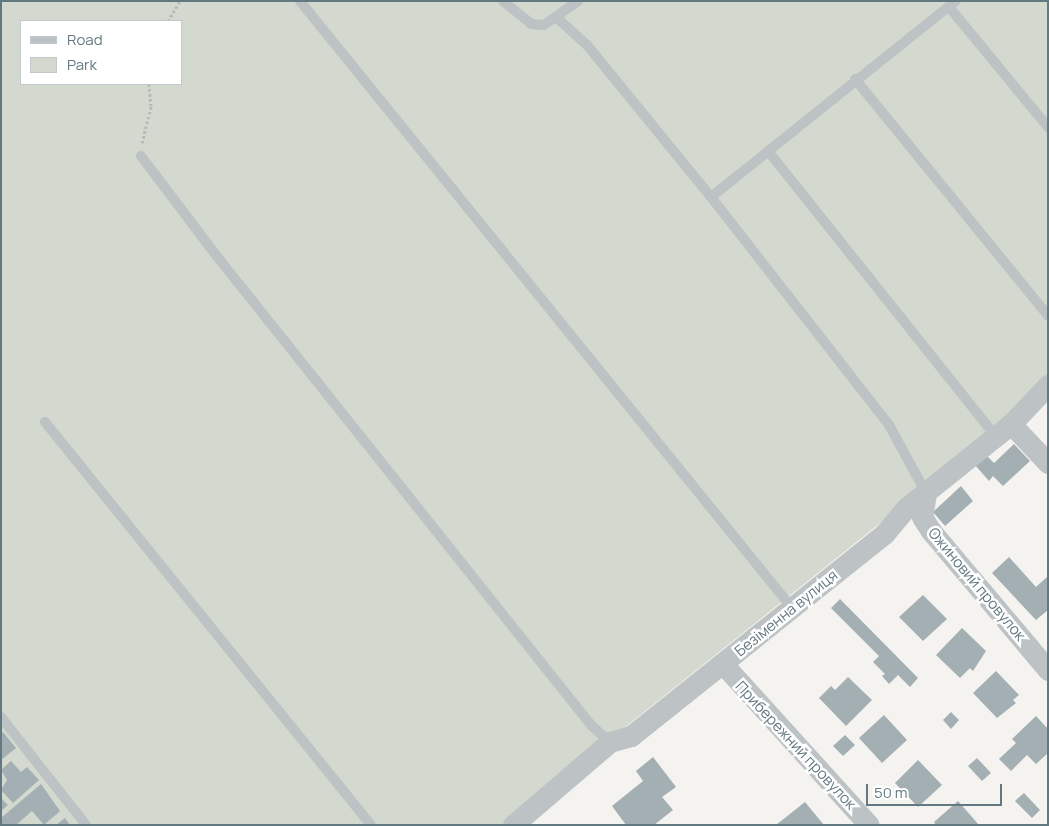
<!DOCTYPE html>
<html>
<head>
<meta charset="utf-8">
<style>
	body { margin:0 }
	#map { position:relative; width:1049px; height:826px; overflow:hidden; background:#f4f3f0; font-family:Manrope,sans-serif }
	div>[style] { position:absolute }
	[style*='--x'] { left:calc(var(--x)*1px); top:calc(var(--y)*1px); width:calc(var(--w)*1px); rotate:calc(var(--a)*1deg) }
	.green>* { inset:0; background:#d4d9cf }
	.building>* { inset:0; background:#a3afb2 }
	.path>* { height:3px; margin-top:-1.5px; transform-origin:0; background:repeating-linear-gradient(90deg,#b5b9bb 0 2.5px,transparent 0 5px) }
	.service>* { height:10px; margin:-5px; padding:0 5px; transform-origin:5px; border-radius:5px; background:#bdc2c4 }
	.minor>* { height:21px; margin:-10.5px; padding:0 10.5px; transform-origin:10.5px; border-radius:10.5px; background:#bdc2c4 }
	span { translate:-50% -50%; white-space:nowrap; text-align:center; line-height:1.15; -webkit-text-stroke:5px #fff; paint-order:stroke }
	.street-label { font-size:15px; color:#637981 }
	.frame { position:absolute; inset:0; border:2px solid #637981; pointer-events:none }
	.legend { position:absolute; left:20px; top:20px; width:162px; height:65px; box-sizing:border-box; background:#fff; border:1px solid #c1c9cd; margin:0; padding:6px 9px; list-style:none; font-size:15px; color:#637981 }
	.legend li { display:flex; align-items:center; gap:10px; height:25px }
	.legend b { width:25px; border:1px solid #c1c9cd }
	.scale { position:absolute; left:866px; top:784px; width:136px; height:22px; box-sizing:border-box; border:2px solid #637981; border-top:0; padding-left:6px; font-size:15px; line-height:18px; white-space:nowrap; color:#637981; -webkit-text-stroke:4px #fff; paint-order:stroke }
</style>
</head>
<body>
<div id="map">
	<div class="green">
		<i style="clip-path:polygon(evenodd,1px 1px,1048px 1px,1048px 381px,904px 504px,503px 825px,1px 825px,1px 1px,21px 21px,181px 21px,181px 84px,21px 84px,21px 21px)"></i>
	</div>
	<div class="building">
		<i style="clip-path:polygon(1014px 444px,1030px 461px,1003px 486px,993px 476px,989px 481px,975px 465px,986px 455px,994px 463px)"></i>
		<i style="clip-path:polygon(961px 486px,973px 501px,945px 526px,933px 512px)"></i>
		<i style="clip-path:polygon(1009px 557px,1036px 587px,1048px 576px,1048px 610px,1036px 620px,992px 573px)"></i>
		<i style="clip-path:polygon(923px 595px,947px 619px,923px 641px,899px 617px)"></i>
		<i style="clip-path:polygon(840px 599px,918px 678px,910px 687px,898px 675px,889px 684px,882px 676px,885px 674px,873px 662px,879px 656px,831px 608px)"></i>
		<i style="clip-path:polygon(962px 628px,986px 651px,973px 671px,970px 668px,960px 678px,936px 655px)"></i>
		<i style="clip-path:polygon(996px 671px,1019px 695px,1013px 700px,1016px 703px,997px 718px,973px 693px)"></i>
		<i style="clip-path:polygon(848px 677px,872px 700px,846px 726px,819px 698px,831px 686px,835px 690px)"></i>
		<i style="clip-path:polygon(951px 712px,959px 720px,951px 729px,943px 720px)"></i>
		<i style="clip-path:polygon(884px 715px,907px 740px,882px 763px,859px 738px)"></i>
		<i style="clip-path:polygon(1036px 716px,1048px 729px,1048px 753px,1036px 764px,1027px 755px,1011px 771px,999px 759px,1016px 743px,1012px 739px)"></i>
		<i style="clip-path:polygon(3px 732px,16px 748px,1px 760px,1px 734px)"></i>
		<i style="clip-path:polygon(845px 735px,855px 745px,843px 756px,833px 746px)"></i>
		<i style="clip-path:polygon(653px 757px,676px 787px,662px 797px,673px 810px,654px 825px,626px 825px,612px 806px,643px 781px,636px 771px)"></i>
		<i style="clip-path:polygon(977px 758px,991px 773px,982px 781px,968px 766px)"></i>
		<i style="clip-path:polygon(918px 760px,942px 785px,918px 807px,895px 783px)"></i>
		<i style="clip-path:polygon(11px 761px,21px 772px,27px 767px,39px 780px,13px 803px,1px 790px,7px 780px,1px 770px)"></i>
		<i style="clip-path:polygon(41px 784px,60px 811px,44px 825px,32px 811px,16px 825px,1px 825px,1px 818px)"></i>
		<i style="clip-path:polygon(1024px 793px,1040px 810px,1032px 818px,1015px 801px)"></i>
		<i style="clip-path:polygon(2px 799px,8px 805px,1px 811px,1px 800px)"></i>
		<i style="clip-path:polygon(958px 801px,979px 825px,936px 825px,934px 822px)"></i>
		<i style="clip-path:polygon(805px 802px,824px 825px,776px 825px)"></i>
		<i style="clip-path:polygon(65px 818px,70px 825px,56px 825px)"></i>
	</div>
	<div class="path">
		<i style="--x:168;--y:21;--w:23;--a:-59"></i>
		<i style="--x:142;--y:143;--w:38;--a:-76"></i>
		<i style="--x:151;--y:106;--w:22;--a:-95"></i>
	</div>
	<div class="service">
		<i style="--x:300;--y:1;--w:781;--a:50.97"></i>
		<i style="--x:503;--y:1;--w:36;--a:39"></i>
		<i style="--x:531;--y:24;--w:13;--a:4"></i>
		<i style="--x:544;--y:25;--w:42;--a:-35.2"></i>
		<i style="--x:949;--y:7;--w:156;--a:50.5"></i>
		<i style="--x:557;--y:18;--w:40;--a:42"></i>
		<i style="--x:587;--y:45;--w:196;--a:50.8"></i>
		<i style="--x:711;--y:197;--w:289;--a:52"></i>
		<i style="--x:889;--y:425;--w:77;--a:61.4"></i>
		<i style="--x:855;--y:79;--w:306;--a:50.8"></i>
		<i style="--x:768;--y:151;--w:366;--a:51.4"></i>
		<i style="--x:141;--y:156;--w:129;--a:52.9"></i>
		<i style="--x:219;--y:259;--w:598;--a:51.39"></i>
		<i style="--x:592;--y:726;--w:24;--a:42"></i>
		<i style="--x:711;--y:197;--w:314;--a:-38.7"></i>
		<i style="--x:45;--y:422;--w:518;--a:51.03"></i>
		<i style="--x:1;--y:717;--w:137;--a:51.8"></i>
	</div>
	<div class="minor">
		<i style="--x:1011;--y:424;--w:54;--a:46.5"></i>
		<i style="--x:926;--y:493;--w:24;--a:99"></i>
		<i style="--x:922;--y:517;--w:17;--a:57"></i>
		<i style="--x:931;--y:531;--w:182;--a:49.9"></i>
		<i style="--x:723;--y:664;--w:217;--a:47.8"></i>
		<i style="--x:513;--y:825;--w:128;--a:-40.6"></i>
		<i style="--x:610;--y:742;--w:22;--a:-16"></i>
		<i style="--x:631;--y:736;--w:325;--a:-38.6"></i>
		<i style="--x:885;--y:533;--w:33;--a:-50"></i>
		<i style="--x:906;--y:508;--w:134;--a:-38.7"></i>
		<i style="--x:1011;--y:424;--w:54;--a:-46.5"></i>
	</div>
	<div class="street-label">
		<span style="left:977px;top:584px;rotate:50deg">Ожиновий провулок</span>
		<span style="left:786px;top:613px;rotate:-39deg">Безіменна вулиця</span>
		<span style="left:796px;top:745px;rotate:47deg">Прибережний провулок</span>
	</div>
	<div class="frame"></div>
	<ul class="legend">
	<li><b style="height:6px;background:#bdc2c4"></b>Road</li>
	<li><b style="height:14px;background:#d4d9cf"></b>Park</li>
	</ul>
	<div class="scale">50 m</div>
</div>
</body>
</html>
